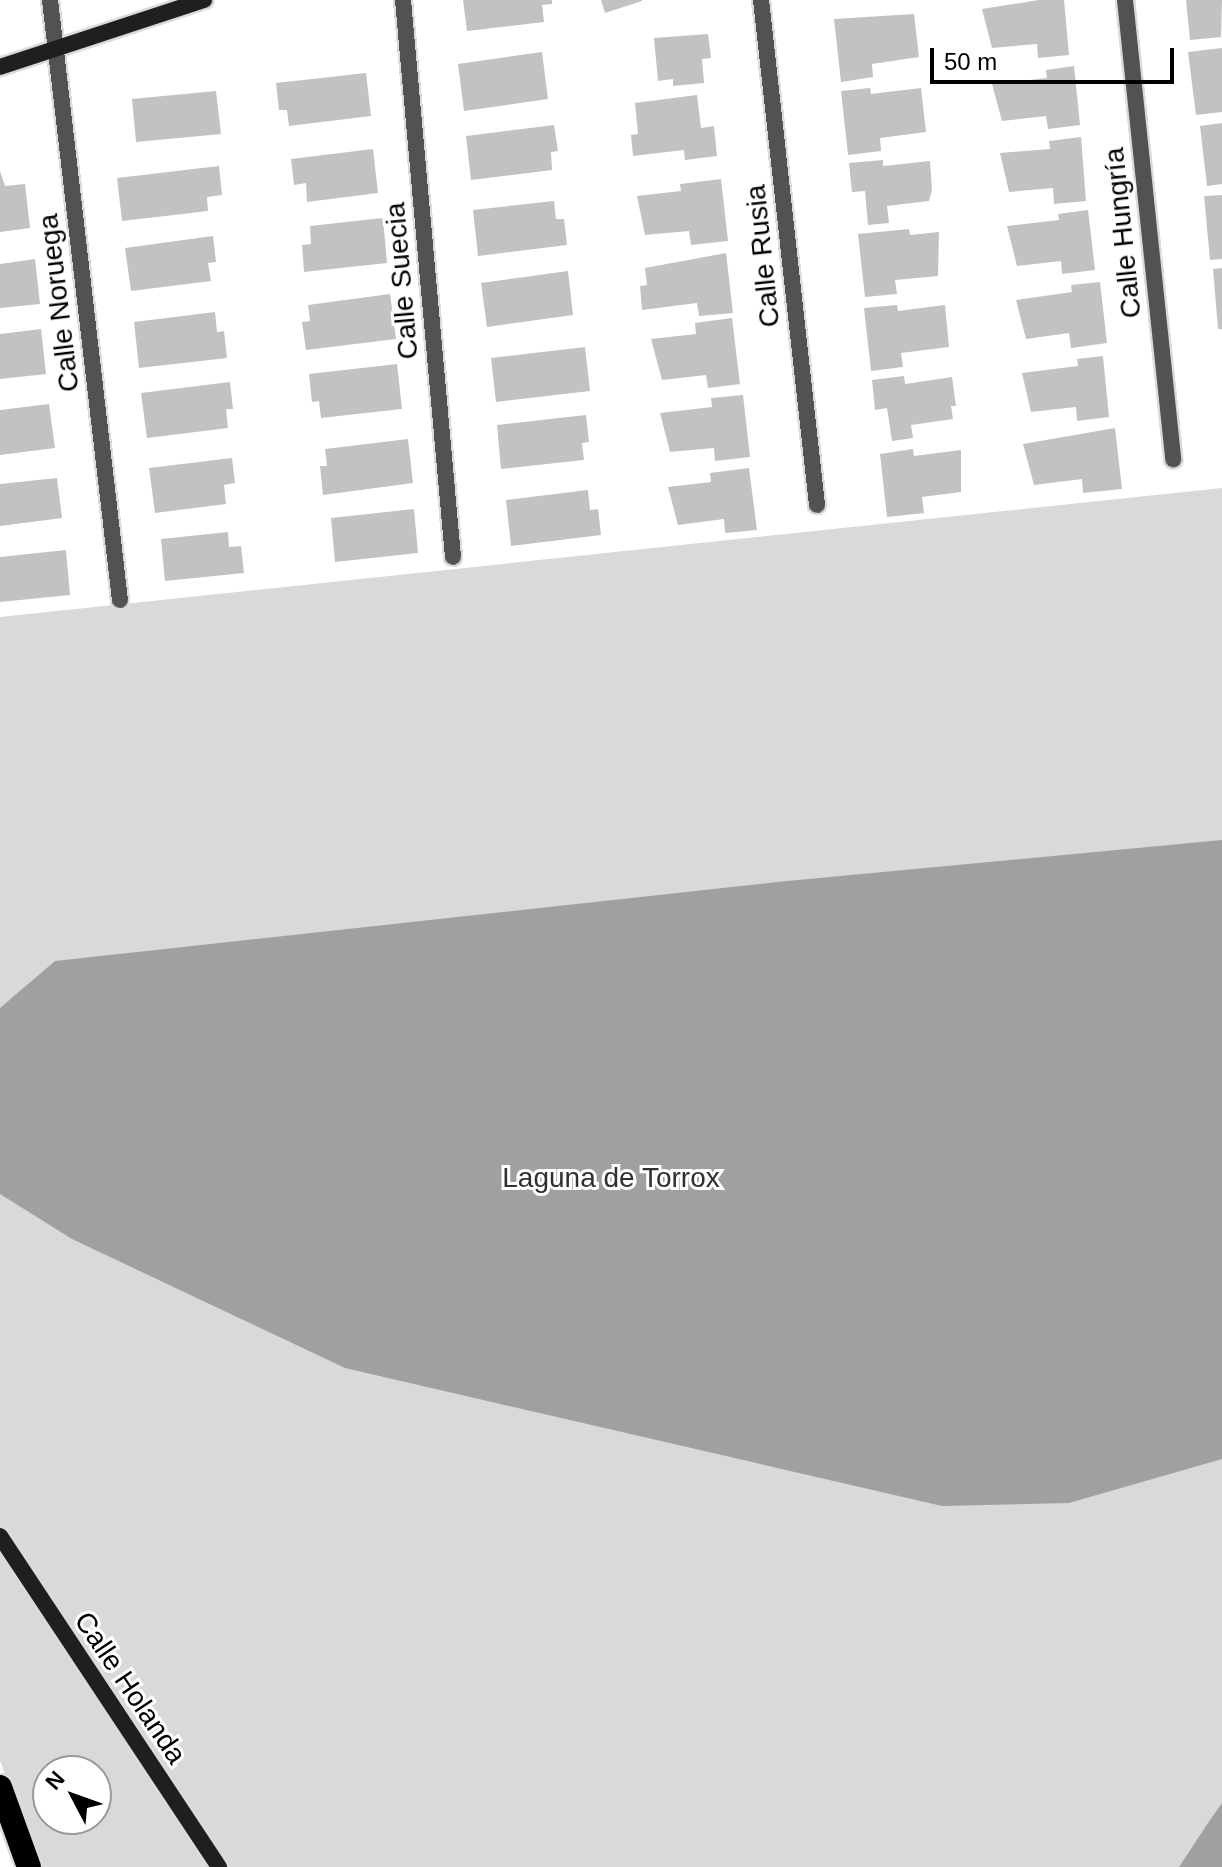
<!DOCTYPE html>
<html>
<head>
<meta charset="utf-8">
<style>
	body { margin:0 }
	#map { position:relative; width:1222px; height:1867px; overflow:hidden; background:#fff; font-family:Arial,sans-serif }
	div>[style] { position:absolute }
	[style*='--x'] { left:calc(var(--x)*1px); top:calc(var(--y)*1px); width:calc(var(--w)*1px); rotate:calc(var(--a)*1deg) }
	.green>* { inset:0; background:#d9d9d9 }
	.water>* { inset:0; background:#a0a0a0 }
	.building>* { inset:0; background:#c2c2c2 }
	.roads { filter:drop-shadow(2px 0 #dbdbdb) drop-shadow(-2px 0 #dbdbdb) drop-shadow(0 2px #dbdbdb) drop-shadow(0 -2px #dbdbdb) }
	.street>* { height:16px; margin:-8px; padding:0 8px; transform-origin:8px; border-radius:8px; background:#525252 }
	.secondary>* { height:16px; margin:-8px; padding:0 8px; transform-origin:8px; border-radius:8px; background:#1f1f1f }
	.highway>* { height:24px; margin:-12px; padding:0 12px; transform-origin:12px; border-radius:12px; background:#000 }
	span { translate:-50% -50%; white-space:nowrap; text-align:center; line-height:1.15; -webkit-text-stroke:6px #fff; paint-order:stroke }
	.street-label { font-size:28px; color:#000 }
	.park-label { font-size:28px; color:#303030 }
	.north { position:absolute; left:32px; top:1755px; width:80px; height:80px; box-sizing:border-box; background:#fff; border:2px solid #999; border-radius:50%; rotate:311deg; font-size:22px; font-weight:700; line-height:32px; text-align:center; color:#000 }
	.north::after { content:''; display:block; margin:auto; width:28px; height:36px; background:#000; clip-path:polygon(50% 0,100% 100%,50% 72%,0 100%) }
	.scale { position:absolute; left:930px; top:48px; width:244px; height:36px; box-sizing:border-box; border:4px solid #000; border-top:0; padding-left:10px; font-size:24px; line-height:28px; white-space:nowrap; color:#000; -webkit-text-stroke:6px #fff; paint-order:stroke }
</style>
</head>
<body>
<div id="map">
	<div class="green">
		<i style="clip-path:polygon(evenodd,1222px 488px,1222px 1867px,42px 1867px,0 1761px,0 617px,1222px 488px,48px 1771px,96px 1771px,96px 1819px,48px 1819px,48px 1771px)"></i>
	</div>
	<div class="water">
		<i style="clip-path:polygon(1222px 840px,1222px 1459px,1069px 1503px,942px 1506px,345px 1368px,72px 1239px,0 1194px,0 1008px,55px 961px,777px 882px)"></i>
		<i style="clip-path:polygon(1222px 1803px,1222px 1867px,1179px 1867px,1208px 1823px)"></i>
	</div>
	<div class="building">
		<i style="clip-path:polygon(463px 0,552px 0,552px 4px,542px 5px,544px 22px,467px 31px)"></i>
		<i style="clip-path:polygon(601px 0,642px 0,642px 1px,605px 13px)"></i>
		<i style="clip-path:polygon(1039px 0,1064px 0,1069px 55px,1038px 58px,1037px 44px,992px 48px,982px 9px)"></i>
		<i style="clip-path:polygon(1186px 0,1222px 0,1221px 37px,1190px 40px)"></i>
		<i style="clip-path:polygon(914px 14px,919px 57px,872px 64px,873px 77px,841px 82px,834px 19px)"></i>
		<i style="clip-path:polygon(708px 34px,711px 58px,702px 59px,704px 83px,673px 86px,673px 79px,658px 81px,654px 38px)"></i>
		<i style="clip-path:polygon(1222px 48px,1222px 112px,1196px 115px,1188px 52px)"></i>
		<i style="clip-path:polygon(542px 52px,548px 99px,464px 111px,458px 64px)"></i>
		<i style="clip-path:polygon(1074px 66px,1080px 125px,1048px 129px,1046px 116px,1002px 121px,992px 84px,1047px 78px,1046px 70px)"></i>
		<i style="clip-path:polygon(366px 73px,371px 116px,289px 126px,287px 110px,279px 110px,276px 83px)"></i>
		<i style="clip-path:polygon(870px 88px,871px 94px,921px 88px,926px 132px,880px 138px,881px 151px,848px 155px,841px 91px)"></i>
		<i style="clip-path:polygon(216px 91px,221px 134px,136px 142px,132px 99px)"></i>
		<i style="clip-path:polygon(697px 95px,701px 128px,714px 126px,717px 156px,685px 160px,684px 150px,633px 156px,631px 135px,638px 134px,635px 103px)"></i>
		<i style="clip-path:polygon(1222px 123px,1222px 184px,1207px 186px,1200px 126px)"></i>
		<i style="clip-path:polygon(554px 125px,558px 151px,551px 152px,552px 170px,471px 180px,466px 136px)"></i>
		<i style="clip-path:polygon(1081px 137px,1086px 201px,1054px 204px,1053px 188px,1009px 192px,1000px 153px,1050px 149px,1049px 141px)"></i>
		<i style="clip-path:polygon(373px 149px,378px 193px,307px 202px,306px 183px,294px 185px,291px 159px)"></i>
		<i style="clip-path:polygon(883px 160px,883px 166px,930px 161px,932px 190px,929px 201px,887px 206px,889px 223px,868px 225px,865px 191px,852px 192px,849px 163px)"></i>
		<i style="clip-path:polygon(219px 166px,222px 195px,207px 197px,208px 211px,122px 221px,117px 178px)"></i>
		<i style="clip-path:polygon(0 171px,5px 186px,25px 184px,30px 228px,0 232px)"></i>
		<i style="clip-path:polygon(721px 179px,728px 241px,691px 245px,689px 231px,645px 235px,637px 196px,681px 191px,680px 184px)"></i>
		<i style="clip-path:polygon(1222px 195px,1222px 259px,1210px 260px,1204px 196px)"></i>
		<i style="clip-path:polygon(554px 201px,556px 219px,564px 219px,567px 245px,478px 256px,473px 210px)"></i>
		<i style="clip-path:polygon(1088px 210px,1095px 270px,1062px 274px,1061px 261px,1017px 266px,1007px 226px,1059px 220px,1058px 214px)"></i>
		<i style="clip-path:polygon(383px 218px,387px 263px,304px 272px,302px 245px,311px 244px,310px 226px)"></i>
		<i style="clip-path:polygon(909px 229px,910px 235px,939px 232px,938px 276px,895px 280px,897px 294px,865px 297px,858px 234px)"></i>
		<i style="clip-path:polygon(213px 236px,216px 262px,208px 263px,211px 281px,131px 291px,125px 248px)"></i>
		<i style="clip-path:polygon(726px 253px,733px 313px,699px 316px,697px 303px,642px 310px,640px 286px,647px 285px,645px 268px)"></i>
		<i style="clip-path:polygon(35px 259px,40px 304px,0 308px,0 264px)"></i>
		<i style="clip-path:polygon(1222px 268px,1222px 329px,1218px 329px,1213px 269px)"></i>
		<i style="clip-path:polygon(568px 271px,573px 315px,487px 327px,481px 283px)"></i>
		<i style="clip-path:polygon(1100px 282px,1107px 343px,1071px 348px,1069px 333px,1026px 339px,1016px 300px,1072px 292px,1071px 285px)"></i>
		<i style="clip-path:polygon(390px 294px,396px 339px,306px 350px,302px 322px,310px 321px,308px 305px)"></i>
		<i style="clip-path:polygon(897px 305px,898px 311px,945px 305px,949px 347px,901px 353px,903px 367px,871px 371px,864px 308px)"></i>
		<i style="clip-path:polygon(215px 312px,217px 332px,224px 331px,227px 358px,139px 368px,134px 322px)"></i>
		<i style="clip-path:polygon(732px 318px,740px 384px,708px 388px,706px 375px,662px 380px,651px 339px,696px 334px,695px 323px)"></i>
		<i style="clip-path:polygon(41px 329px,46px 374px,0 379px,0 334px)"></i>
		<i style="clip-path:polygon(585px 347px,590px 391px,496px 402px,491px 358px)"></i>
		<i style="clip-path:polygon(1103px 356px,1109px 417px,1077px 421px,1076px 407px,1031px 412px,1022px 373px,1078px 366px,1077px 359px)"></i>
		<i style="clip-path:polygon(397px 364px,402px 409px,321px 418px,319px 401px,312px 402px,309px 374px)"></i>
		<i style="clip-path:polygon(904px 376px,905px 384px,952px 377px,956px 406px,951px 406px,953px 419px,911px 425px,913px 438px,892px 441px,887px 408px,875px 410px,872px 380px)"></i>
		<i style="clip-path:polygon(230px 382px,233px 409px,226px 409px,228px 428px,147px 438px,141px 393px)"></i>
		<i style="clip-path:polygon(743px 395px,750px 457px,715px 461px,714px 448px,670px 452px,660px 413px,712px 407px,711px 398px)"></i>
		<i style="clip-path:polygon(49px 404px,55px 448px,0 455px,0 410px)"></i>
		<i style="clip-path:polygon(586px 415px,589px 442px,582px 443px,584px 460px,501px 469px,497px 425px)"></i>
		<i style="clip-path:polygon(1115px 428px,1122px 489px,1083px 493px,1082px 479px,1034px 485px,1023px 444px)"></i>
		<i style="clip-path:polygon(408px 439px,413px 483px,323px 495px,320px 466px,327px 466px,325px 449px)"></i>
		<i style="clip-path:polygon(913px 449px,914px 456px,961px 450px,961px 492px,922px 497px,924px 513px,887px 517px,880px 454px)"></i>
		<i style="clip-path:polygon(232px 458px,235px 483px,224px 485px,226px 504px,155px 513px,149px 468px)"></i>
		<i style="clip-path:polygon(749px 468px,757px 530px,725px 533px,724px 519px,678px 525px,668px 487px,711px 482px,710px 473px)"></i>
		<i style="clip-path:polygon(57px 478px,62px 518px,0 526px,0 484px)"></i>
		<i style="clip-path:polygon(588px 490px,590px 510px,598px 509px,601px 535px,511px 546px,506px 500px)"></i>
		<i style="clip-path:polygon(414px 509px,418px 553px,335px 562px,331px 518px)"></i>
		<i style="clip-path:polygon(228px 532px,229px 547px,241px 546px,244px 573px,165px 581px,161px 539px)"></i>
		<i style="clip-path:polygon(66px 550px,70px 595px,0 602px,0 557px)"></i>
	</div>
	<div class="roads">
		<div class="street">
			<i style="--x:50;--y:0;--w:604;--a:83.35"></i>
			<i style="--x:403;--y:0;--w:559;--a:84.87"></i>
			<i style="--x:761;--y:0;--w:508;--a:83.67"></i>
			<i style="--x:1125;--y:0;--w:462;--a:84"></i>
		</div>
		<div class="secondary">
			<i style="--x:0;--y:67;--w:215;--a:-18.2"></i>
			<i style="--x:0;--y:1536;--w:397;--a:56.5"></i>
		</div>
		<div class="highway">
			<i style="--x:0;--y:1787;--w:85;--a:70.1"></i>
		</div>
	</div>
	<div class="street-label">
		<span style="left:1123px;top:233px;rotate:-96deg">Calle Hungría</span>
		<span style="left:763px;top:256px;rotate:-96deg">Calle Rusia</span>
		<span style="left:402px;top:281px;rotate:-95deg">Calle Suecia</span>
		<span style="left:59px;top:303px;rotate:-97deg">Calle Noruega</span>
		<span style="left:130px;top:1688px;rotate:56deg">Calle Holanda</span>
	</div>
	<div class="park-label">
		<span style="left:611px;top:1178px">Laguna de Torrox</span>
	</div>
	<div class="north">N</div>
	<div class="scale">50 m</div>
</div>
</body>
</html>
